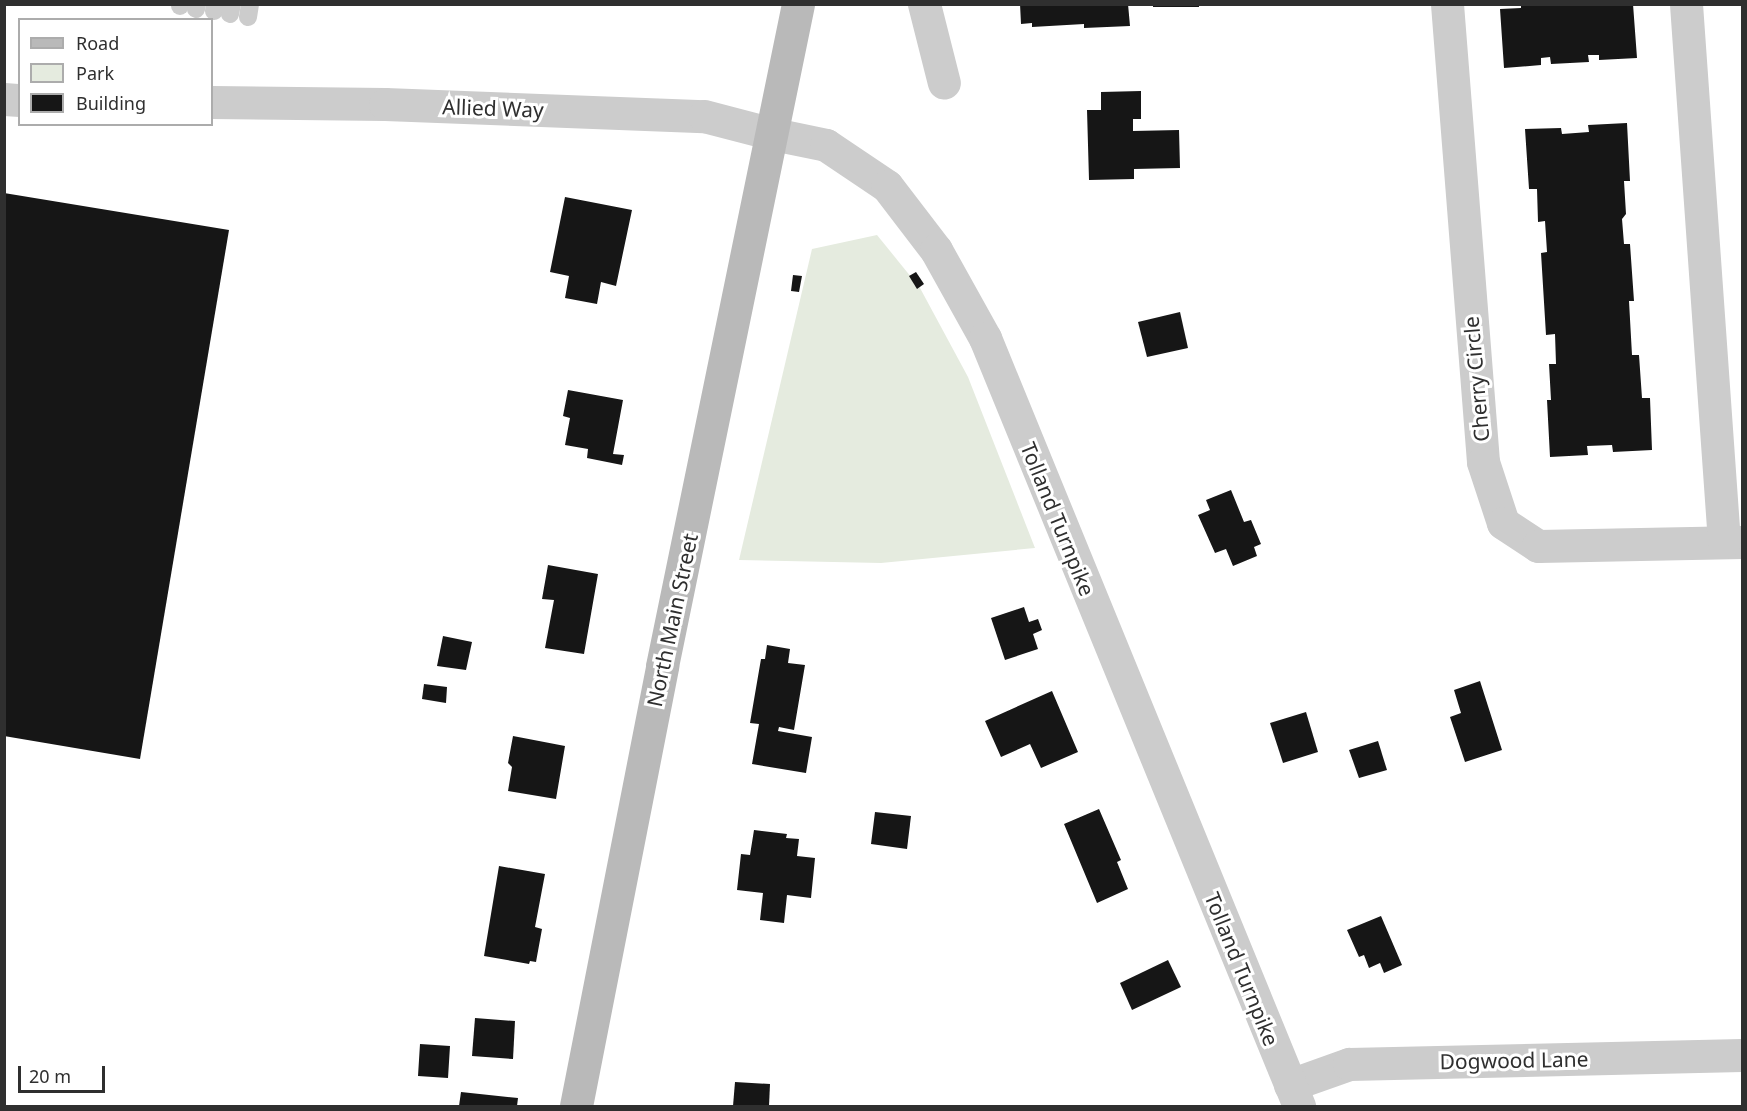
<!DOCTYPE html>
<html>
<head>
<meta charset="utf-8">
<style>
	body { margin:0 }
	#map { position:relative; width:1747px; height:1111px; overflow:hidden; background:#fff; font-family:"Noto Sans",sans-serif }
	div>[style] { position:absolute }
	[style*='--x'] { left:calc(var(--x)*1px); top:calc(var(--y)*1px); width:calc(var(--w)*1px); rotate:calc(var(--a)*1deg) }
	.green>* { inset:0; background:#e5ebdf }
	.building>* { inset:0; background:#161616 }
	.service>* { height:18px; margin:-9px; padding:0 9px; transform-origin:9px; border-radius:9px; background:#ccc }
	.minor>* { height:33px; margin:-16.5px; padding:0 16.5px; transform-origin:16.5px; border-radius:16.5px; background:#ccc }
	.tertiary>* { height:33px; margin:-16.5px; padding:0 16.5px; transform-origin:16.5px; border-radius:16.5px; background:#ccc }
	.secondary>* { height:33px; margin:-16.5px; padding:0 16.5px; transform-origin:16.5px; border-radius:16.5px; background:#b9b9b9 }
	span { translate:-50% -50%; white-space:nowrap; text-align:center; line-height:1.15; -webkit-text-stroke:6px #fff; paint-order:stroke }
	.street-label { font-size:21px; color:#2f2f2f }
	.frame { position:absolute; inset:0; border:6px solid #2f2f2f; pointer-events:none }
	.legend { position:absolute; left:18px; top:18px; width:195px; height:108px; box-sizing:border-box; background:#fff; border:2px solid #acacac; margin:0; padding:8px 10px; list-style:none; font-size:18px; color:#2f2f2f }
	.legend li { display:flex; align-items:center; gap:12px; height:30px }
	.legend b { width:30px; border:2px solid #acacac }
	.scale { position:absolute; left:18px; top:1066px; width:87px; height:27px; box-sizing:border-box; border:3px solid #2f2f2f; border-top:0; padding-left:8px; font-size:18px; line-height:21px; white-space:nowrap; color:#2f2f2f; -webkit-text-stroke:4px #fff; paint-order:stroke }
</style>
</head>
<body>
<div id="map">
	<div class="green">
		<i style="clip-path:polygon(877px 235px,920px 288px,968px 377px,1035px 548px,881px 563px,739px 560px,812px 249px)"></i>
	</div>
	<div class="building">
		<i style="clip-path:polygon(1020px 4px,1128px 4px,1130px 26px,1084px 28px,1084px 24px,1032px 27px,1032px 23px,1021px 24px)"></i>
		<i style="clip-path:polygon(1153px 4px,1199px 4px,1199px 7px,1153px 7px)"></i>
		<i style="clip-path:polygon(1521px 4px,1633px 4px,1637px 58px,1599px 60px,1599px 55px,1588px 55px,1589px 62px,1551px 64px,1550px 57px,1541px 58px,1541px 65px,1504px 68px,1500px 9px,1521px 8px)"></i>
		<i style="clip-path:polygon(1141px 91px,1141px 119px,1133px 119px,1133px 131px,1179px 130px,1180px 168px,1134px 169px,1134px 179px,1089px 180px,1087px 110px,1101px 110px,1101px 92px)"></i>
		<i style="clip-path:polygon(1627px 123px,1630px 181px,1624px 181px,1626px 214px,1622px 219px,1624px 244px,1630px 244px,1634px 301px,1629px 301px,1632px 355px,1639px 355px,1642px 398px,1650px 398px,1652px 450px,1613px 452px,1612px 445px,1587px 446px,1588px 455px,1550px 457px,1547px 400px,1551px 400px,1549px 364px,1556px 364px,1555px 334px,1546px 335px,1541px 253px,1547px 252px,1545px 221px,1538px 222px,1537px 189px,1529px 189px,1525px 129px,1561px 128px,1562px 134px,1589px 132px,1588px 125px)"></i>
		<i style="clip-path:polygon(4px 193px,229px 230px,140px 759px,4px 736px)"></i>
		<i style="clip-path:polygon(565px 197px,632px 210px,616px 286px,601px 282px,597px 304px,565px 298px,569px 276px,550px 272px)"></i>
		<i style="clip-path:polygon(916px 272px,924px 284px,917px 289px,909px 276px)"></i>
		<i style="clip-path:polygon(793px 275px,802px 276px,799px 292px,791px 291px)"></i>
		<i style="clip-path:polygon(1180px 312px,1188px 348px,1147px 357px,1138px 322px)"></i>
		<i style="clip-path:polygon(568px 390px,623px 400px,613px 454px,624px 455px,622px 465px,587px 458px,588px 449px,565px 445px,570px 418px,563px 416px)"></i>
		<i style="clip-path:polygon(1231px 490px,1244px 522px,1251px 520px,1261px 544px,1254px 547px,1257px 556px,1233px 566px,1226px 549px,1215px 553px,1198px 515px,1210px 510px,1206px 500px)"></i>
		<i style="clip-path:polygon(548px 565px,598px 574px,584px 654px,545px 648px,554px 600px,542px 599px)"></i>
		<i style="clip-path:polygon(1024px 607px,1029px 622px,1038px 619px,1042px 630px,1033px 634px,1038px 649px,1005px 660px,991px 618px)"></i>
		<i style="clip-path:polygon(443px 636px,472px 642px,466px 670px,437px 666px)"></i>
		<i style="clip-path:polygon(767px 645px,790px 649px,788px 663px,805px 665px,794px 730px,779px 727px,778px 731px,812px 737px,806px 773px,752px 764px,759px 724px,750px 723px,761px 659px,765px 659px)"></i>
		<i style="clip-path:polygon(1480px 681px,1502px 750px,1465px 762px,1450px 717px,1461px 713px,1454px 690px)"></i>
		<i style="clip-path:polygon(424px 684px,447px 687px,446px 703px,422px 699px)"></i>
		<i style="clip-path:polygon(1052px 691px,1078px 752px,1041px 768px,1030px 744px,1001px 757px,985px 721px)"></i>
		<i style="clip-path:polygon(1306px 712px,1318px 752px,1283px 763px,1270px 723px)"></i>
		<i style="clip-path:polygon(513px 736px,565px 746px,556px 799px,508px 791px,512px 767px,508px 763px)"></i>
		<i style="clip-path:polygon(1378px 741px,1387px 770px,1359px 778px,1349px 750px)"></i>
		<i style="clip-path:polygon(1099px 809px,1121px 860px,1117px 862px,1128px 889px,1097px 903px,1064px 824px)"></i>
		<i style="clip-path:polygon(875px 812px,911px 816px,907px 849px,871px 844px)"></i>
		<i style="clip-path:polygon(754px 830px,787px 834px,786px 838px,799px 839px,797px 856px,815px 858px,811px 898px,787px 895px,784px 923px,760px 920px,763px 893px,737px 890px,741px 854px,750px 855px)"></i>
		<i style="clip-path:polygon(499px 866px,545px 874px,535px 927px,542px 929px,536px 962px,530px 961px,529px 964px,484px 956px)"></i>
		<i style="clip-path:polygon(1381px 916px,1402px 965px,1384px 973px,1380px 963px,1369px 968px,1364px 955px,1359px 957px,1347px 930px)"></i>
		<i style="clip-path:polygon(1168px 960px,1181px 987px,1132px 1010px,1120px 983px)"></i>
		<i style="clip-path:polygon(475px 1018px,515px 1021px,513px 1059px,472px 1056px)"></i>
		<i style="clip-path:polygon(420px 1044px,450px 1046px,448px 1078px,418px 1076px)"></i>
		<i style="clip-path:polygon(735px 1082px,770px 1084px,769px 1106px,733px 1106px)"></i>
		<i style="clip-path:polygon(461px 1092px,518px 1098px,517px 1106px,459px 1106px)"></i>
	</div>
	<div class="service">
		<i style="--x:180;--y:6;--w:2;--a:-90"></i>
		<i style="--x:196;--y:9;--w:5;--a:-79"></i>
		<i style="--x:214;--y:11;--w:7;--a:-82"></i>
		<i style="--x:230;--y:14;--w:10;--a:-79"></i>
		<i style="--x:248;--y:17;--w:13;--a:-81"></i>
	</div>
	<div class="minor">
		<i style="--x:924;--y:4;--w:81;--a:75.8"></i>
		<i style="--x:1447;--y:4;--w:459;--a:85.5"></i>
		<i style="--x:1483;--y:462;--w:64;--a:71.8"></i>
		<i style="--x:1503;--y:523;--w:42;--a:33.3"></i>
		<i style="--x:1538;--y:546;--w:204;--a:-1.1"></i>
		<i style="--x:1686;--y:4;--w:539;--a:85.96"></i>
		<i style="--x:4;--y:99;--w:16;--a:4"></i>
		<i style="--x:212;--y:102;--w:173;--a:0.7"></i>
		<i style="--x:385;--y:104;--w:319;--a:2.2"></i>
		<i style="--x:704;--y:116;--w:71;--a:14.6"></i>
		<i style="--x:1290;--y:1085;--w:63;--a:-19.6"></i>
		<i style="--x:1349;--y:1064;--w:393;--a:-1.3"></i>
	</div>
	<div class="tertiary">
		<i style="--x:773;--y:134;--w:54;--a:11.7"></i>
		<i style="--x:826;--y:145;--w:73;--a:33.9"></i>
		<i style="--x:887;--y:186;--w:81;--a:52.6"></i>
		<i style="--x:936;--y:250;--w:101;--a:60.9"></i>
		<i style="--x:985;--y:338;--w:830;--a:67.76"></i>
	</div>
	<div class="secondary">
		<i style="--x:576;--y:1106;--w:448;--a:-78.9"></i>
		<i style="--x:662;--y:666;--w:676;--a:-78.39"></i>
	</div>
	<div class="street-label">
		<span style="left:493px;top:108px;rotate:2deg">Allied Way</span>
		<span style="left:1476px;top:379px;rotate:-95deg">Cherry Circle</span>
		<span style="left:1058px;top:519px;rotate:68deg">Tolland Turnpike</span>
		<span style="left:672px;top:620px;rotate:-78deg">North Main Street</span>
		<span style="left:1242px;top:969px;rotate:68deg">Tolland Turnpike</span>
		<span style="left:1514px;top:1060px;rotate:-1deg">Dogwood Lane</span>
	</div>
	<div class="frame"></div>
	<ul class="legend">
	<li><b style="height:8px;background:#b9b9b9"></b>Road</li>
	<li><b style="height:16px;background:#e5ebdf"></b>Park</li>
	<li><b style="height:16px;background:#161616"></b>Building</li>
	</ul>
	<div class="scale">20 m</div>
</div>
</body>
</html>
